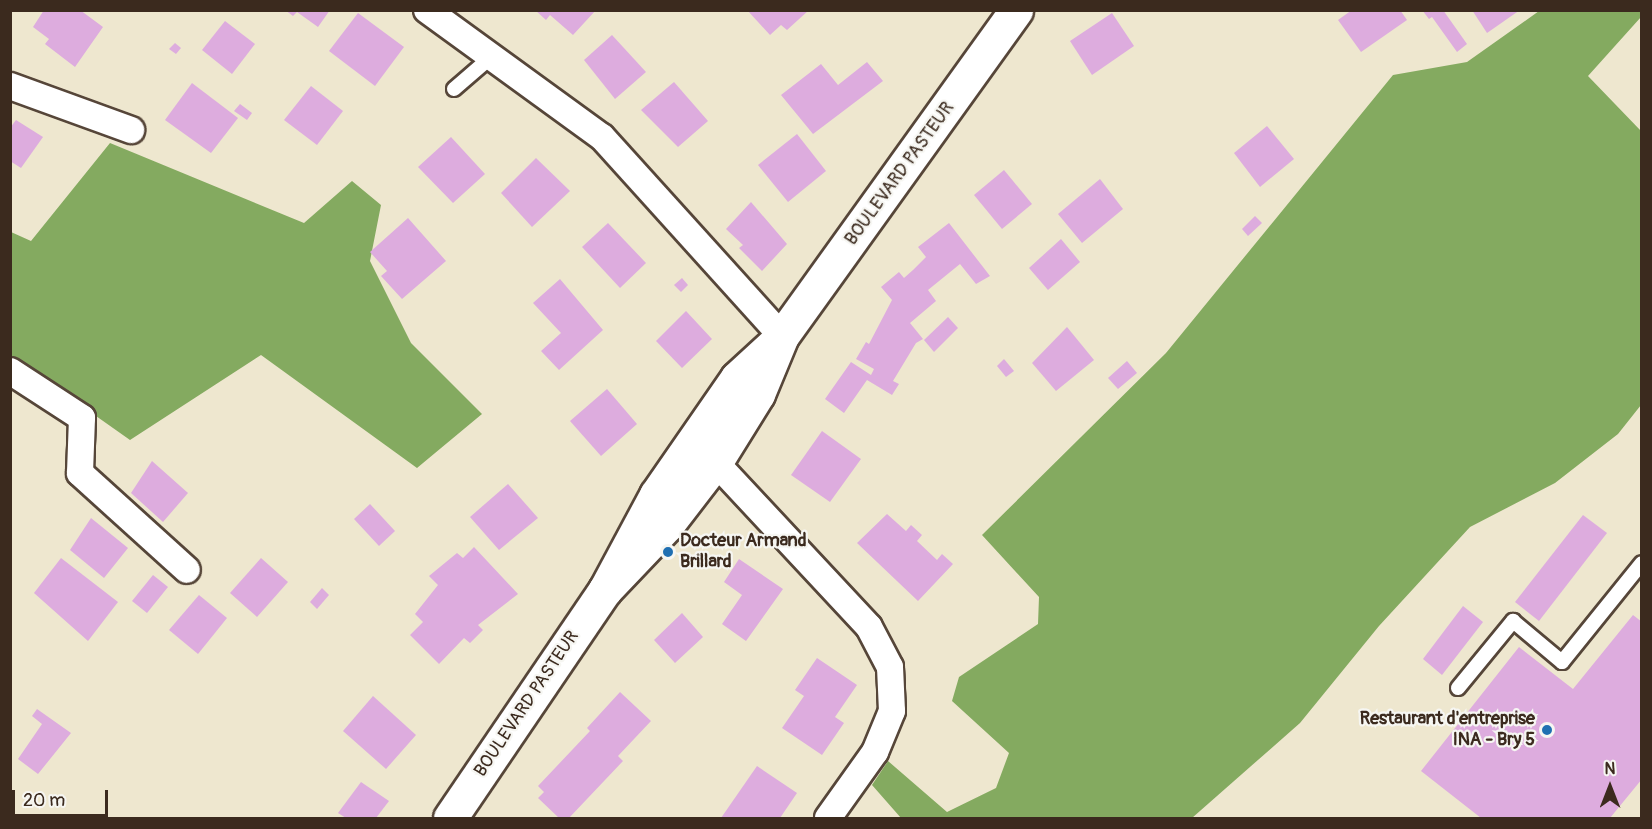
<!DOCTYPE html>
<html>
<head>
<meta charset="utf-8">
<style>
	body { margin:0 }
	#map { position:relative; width:1652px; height:829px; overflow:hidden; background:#eee7cf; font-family:Pangolin,sans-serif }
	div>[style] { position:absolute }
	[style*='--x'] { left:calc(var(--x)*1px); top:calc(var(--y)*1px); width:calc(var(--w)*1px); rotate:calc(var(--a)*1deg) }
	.forest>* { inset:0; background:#84aa60 }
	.building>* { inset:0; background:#ddacde }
	.roads { filter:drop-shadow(2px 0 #564639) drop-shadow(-2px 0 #564639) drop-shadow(0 2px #564639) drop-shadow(0 -2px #564639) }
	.lane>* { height:14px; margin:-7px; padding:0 7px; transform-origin:7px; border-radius:7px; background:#fff }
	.street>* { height:26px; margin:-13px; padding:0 13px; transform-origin:13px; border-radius:13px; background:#fff }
	.secondary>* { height:33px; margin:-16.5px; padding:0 16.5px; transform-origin:16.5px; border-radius:16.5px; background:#fff }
	.dots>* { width:16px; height:16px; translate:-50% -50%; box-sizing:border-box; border:3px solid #f6f6f2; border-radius:50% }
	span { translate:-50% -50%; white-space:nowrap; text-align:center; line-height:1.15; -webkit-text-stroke:4.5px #f6f6f2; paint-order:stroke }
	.street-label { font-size:18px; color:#3b2a1e }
	.poi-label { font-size:18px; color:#3b2a1e; font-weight:700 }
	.left { translate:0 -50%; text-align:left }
	.right { translate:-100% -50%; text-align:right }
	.frame { position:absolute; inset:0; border:12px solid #3b2a1e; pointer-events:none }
	.north { position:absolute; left:1580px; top:757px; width:60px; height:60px; -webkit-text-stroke:4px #f6f6f2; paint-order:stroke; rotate:0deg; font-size:16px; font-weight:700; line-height:24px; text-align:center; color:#3b2a1e }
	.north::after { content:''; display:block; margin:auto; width:21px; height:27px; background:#3b2a1e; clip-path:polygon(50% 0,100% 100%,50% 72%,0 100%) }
	.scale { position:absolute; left:12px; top:790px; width:96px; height:27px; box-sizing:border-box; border:3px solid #3b2a1e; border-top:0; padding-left:8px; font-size:18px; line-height:21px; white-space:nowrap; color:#3b2a1e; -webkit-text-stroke:4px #f6f6f2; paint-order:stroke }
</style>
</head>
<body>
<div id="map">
	<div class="forest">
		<i style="clip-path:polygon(1539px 11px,1641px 11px,1641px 17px,1588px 76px,1641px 131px,1641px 405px,1618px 434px,1555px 483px,1470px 527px,1379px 626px,1300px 723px,1192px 818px,901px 818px,872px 785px,888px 761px,947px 812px,996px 788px,1009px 753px,952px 701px,959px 677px,1038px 624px,1039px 597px,982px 535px,1166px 353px,1393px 75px,1467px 62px)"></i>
		<i style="clip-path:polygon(110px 143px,304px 223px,352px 181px,381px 205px,370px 261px,411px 343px,482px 414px,417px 468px,261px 355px,130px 440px,11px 356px,11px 232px,31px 241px)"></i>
	</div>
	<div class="building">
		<i style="clip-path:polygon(44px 10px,80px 10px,103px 27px,75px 67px,45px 44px,49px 39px,33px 27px)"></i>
		<i style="clip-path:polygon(285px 10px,330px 10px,318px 27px,297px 12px,293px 16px)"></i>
		<i style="clip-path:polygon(535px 10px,596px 10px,573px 35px,550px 15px,546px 20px)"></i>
		<i style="clip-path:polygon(747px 10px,809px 10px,787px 30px,781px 25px,770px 35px)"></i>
		<i style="clip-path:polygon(1352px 10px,1400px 10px,1407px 20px,1361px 52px,1338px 20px)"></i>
		<i style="clip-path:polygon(1422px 10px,1443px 10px,1467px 44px,1457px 52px,1432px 17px,1429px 19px)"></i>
		<i style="clip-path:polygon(1472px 10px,1520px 10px,1487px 33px)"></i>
		<i style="clip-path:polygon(358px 13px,404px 47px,375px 86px,329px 51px)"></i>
		<i style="clip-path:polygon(1112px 13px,1134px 46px,1092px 75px,1070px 41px)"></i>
		<i style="clip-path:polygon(225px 21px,255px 44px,232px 74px,202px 50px)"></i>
		<i style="clip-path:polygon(612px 35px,646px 72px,615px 99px,584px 60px)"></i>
		<i style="clip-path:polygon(175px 43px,181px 48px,176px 54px,169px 49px)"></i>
		<i style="clip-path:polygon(867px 62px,883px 81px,813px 134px,781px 95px,821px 64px,838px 85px)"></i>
		<i style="clip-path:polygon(674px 82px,708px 121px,678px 147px,641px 110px)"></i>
		<i style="clip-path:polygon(192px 83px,238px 118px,211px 153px,165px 120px)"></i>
		<i style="clip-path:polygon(311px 86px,343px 111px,317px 145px,284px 120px)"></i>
		<i style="clip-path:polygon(240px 104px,252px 113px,247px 120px,234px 111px)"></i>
		<i style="clip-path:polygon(16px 120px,43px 137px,21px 168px,10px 161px,10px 128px)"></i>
		<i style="clip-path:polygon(1267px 126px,1294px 159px,1260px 187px,1234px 153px)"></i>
		<i style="clip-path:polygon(797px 134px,826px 171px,788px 202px,758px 165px)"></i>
		<i style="clip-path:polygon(451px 137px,485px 174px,453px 203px,418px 167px)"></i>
		<i style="clip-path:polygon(536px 158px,570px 191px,532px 227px,501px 193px)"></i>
		<i style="clip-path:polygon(1004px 170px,1032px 204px,1002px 229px,974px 195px)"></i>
		<i style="clip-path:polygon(1100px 179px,1123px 209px,1082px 243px,1058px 214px)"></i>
		<i style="clip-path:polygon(751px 202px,787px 244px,762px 271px,739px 248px,743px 245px,726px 229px)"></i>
		<i style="clip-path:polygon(1255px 216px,1262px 223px,1248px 236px,1242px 229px)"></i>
		<i style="clip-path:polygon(408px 218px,446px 261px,402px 299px,381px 276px,387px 271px,370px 252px)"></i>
		<i style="clip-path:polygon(608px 223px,646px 263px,620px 288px,582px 247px)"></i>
		<i style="clip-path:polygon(949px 223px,990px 276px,976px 284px,960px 264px,928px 290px,936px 301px,910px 323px,923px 339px,916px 343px,893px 381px,899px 384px,892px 395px,867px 380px,844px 413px,825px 399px,851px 362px,871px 375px,874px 369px,856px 359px,866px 342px,869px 344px,892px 300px,881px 287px,899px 272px,904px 278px,913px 270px,926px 257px,918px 247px)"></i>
		<i style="clip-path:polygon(1061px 239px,1080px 262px,1048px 290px,1029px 268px)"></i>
		<i style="clip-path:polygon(682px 278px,688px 285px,681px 292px,674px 285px)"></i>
		<i style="clip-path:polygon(560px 279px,603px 330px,559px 370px,541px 351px,561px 333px,533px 303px)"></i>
		<i style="clip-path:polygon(686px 311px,712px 339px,682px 368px,656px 341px)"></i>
		<i style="clip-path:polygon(948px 317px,958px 328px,934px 352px,924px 340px)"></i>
		<i style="clip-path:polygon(1067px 327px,1094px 360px,1056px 391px,1032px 363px)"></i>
		<i style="clip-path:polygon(1004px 359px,1014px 371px,1006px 377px,997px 366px)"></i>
		<i style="clip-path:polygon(1127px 361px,1137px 373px,1118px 389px,1108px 378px)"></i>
		<i style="clip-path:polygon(607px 389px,637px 424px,601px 456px,570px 421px)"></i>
		<i style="clip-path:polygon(822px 431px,861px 459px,830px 502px,791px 475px)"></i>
		<i style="clip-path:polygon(152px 461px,188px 493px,163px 522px,131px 493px)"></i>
		<i style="clip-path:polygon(508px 484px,538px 518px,499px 550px,470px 517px)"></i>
		<i style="clip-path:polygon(370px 504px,395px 531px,379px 546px,354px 519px)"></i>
		<i style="clip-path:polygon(887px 514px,906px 531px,911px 525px,922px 535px,917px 541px,937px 560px,942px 554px,953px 564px,918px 601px,857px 543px)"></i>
		<i style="clip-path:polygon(1583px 515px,1607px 533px,1539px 621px,1515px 602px)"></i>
		<i style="clip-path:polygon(91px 518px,128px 548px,104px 578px,70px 550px)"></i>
		<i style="clip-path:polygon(474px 547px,518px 594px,478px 625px,483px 630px,470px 643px,464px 638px,439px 664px,410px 635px,423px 622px,415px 614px,438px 585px,429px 576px,457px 553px,463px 558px)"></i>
		<i style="clip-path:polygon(61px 558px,118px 602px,88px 641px,34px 593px)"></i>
		<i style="clip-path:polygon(261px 558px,288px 582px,257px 617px,230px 593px)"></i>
		<i style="clip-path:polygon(739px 559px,783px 589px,746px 641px,722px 624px,742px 595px,724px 582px)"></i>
		<i style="clip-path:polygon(153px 575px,168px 587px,147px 613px,132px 601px)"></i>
		<i style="clip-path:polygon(322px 588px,329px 595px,317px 609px,310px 602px)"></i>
		<i style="clip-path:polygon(199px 595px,227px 618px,198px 654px,169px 630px)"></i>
		<i style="clip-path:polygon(1463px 606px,1483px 622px,1442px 675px,1423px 659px)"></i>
		<i style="clip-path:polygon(682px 613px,703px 637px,675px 663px,654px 640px)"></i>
		<i style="clip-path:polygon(1633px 615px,1642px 622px,1642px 779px,1610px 818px,1481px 818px,1421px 771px,1519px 647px,1573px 689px)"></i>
		<i style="clip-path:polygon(817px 658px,857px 685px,835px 717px,844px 723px,822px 755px,782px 728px,804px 696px,795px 690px)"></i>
		<i style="clip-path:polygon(620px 692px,651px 721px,618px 756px,623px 761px,569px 818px,559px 818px,538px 798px,544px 792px,538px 786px,590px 731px,587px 728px)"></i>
		<i style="clip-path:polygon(373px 696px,416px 735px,386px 769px,343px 731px)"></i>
		<i style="clip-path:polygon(37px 709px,71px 733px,38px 774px,18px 759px,42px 724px,32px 716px)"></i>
		<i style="clip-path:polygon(757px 766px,797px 793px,780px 818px,721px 818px)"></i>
		<i style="clip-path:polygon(361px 782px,389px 801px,376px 818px,346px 818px,338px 813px)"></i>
	</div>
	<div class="roads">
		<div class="lane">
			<i style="--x:454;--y:89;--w:49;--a:-40.9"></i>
			<i style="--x:1458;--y:688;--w:87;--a:-50.6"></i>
			<i style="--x:1513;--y:621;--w:64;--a:39.9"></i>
			<i style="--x:1562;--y:662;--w:127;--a:-51.1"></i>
		</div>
		<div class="street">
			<i style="--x:427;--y:10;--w:216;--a:36"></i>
			<i style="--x:602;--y:137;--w:268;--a:47.9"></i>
			<i style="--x:10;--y:86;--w:129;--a:20"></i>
			<i style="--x:10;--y:371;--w:86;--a:33.1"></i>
			<i style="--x:82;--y:418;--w:55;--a:92.1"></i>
			<i style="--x:80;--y:473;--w:144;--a:42.2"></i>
			<i style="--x:703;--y:449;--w:243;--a:47"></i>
			<i style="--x:869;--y:627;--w:45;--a:62.3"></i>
			<i style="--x:890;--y:667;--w:44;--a:87.4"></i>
			<i style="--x:892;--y:711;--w:44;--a:112.5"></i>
			<i style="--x:875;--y:752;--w:81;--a:125.5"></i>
		</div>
		<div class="secondary">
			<i style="--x:605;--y:590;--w:90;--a:-46.4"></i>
			<i style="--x:667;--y:525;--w:82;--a:-52.4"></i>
			<i style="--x:717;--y:460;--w:78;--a:-58.2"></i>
			<i style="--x:758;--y:394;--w:63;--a:-67.5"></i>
			<i style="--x:782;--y:336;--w:401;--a:-54.3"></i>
			<i style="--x:450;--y:818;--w:276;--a:-55.8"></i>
			<i style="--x:605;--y:590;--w:108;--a:-61.8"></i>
			<i style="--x:656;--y:495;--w:142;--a:-55.3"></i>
			<i style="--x:737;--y:378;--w:50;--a:-42.6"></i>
		</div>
	</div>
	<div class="dots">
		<i style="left:668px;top:552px;background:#1f6fb2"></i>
		<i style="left:1547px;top:730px;background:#1f6fb2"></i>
	</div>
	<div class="street-label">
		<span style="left:900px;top:174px;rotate:-54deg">BOULEVARD PASTEUR</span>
		<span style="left:527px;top:704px;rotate:-56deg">BOULEVARD PASTEUR</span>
	</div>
	<div class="poi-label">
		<span class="left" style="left:680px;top:552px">Docteur Armand<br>Brillard</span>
		<span class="right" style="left:1535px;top:730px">Restaurant d'entreprise<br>INA - Bry 5</span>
	</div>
	<div class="frame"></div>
	<div class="north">N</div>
	<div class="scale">20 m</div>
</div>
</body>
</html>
